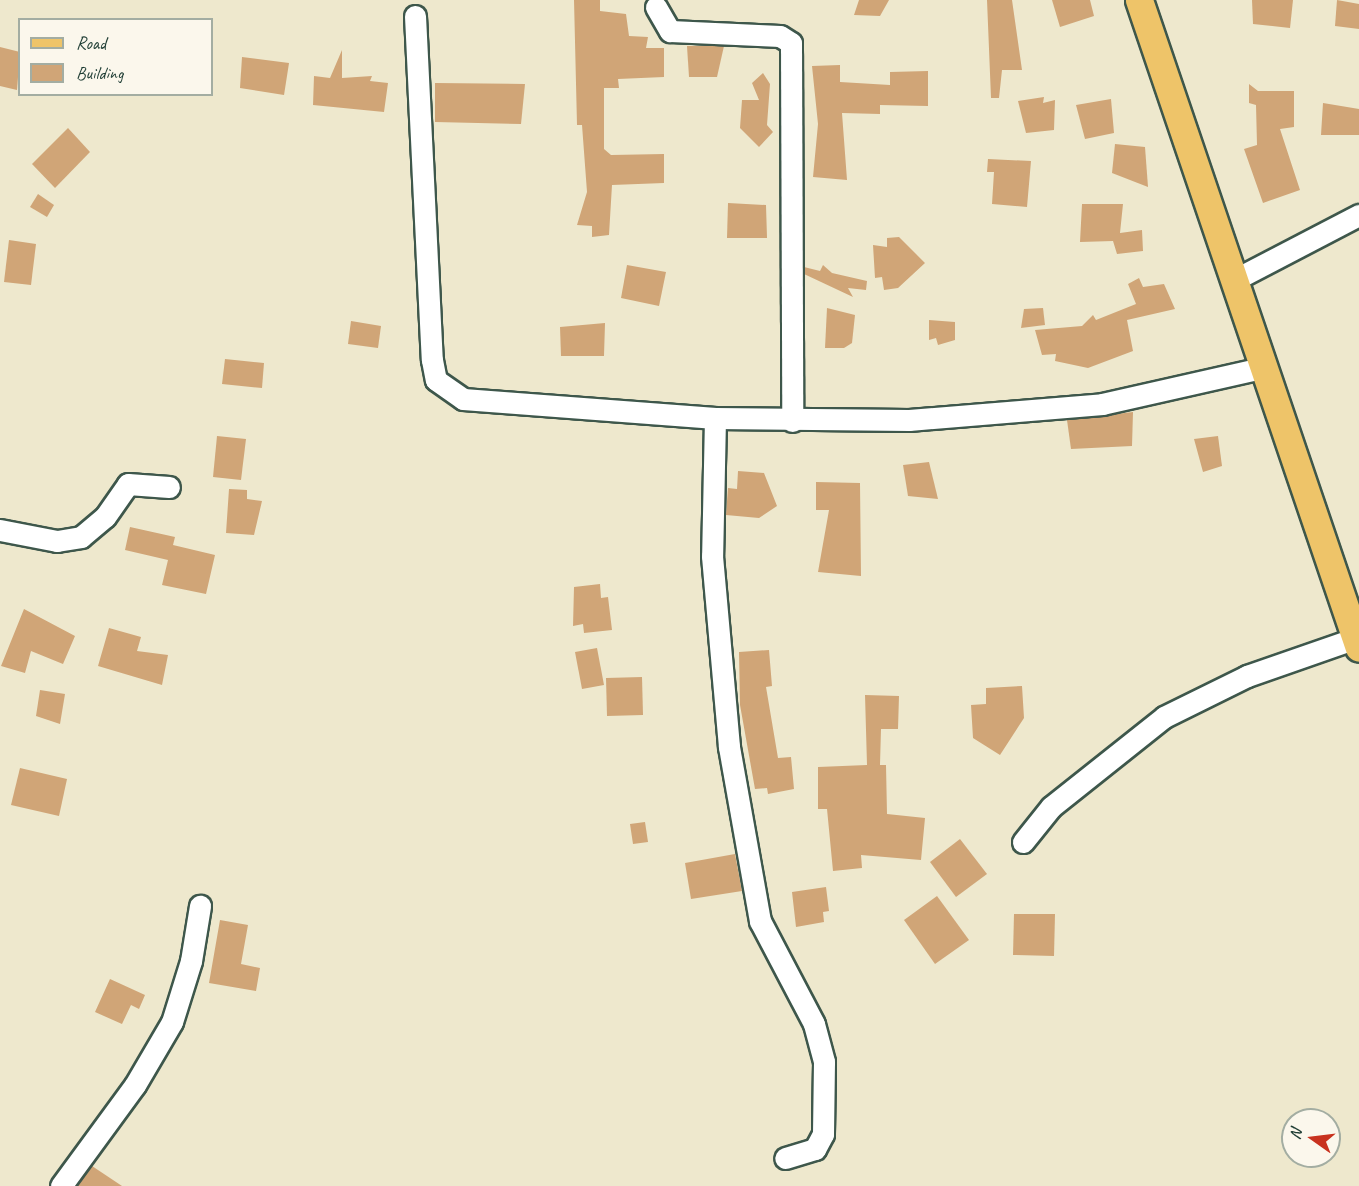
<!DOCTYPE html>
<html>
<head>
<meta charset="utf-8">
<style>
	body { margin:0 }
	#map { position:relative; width:1359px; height:1186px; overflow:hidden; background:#eee8cd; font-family:Caveat,sans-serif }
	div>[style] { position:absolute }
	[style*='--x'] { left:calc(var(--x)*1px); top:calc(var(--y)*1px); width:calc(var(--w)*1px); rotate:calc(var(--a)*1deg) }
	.building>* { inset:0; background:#d0a577 }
	.roads { filter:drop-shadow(2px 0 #3e574b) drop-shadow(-2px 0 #3e574b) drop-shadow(0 2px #3e574b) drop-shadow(0 -2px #3e574b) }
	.minor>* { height:21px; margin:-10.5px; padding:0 10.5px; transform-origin:10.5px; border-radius:10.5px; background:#fff }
	.major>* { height:27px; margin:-13.5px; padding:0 13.5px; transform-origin:13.5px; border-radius:13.5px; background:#eec469 }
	span { translate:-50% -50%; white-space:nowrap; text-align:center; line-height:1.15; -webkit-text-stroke:6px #fbf7ec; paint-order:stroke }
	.legend { position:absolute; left:18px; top:18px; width:195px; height:78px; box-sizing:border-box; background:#fbf7ec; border:2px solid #a3ada2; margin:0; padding:8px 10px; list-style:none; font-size:18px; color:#1f3d34 }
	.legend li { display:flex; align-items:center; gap:12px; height:30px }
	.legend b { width:30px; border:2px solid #a3ada2 }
	.north { position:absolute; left:1281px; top:1108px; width:60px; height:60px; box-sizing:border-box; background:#fbf7ec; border:2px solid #a3ada2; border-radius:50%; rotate:284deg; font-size:16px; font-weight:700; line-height:24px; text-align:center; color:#1f3d34 }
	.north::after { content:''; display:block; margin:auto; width:21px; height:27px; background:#c8321e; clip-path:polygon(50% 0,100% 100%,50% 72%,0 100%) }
</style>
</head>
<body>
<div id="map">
	<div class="building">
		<i style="clip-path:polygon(574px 0,600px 0,600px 11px,626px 14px,629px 36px,648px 37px,646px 48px,664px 48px,664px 77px,618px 79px,619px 88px,604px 88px,604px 149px,611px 155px,664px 154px,664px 183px,612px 185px,609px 235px,592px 237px,592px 226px,577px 225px,587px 192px,582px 125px,577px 125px)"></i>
		<i style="clip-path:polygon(859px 0,889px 0,880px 16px,854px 15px)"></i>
		<i style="clip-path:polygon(987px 0,1012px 0,1022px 70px,1002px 70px,999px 98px,991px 98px)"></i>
		<i style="clip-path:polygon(1052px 0,1090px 0,1094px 16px,1060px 27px)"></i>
		<i style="clip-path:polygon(1252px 0,1293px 0,1290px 28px,1253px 24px)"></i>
		<i style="clip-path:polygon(1337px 0,1359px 4px,1359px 29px,1335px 26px)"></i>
		<i style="clip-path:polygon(687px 46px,724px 46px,717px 77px,689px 77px)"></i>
		<i style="clip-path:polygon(0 47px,20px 52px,17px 90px,0 86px)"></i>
		<i style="clip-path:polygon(342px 50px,342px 78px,372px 76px,370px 81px,388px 83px,384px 112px,313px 105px,314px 76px,330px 78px)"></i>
		<i style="clip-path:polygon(242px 57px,289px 63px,284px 95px,240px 88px)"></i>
		<i style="clip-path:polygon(840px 65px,840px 82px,890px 85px,890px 72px,928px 71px,928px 106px,880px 105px,880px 114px,842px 113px,847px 180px,813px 177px,818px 124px,812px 66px)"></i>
		<i style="clip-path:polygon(763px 73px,770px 84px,767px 125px,773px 132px,759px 147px,740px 128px,742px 100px,759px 100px,752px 83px)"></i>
		<i style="clip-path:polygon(435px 83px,525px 84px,521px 124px,435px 122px)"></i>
		<i style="clip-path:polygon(1249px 84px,1258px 91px,1294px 91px,1294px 127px,1280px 129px,1300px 190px,1263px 203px,1244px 149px,1257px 145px,1256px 105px,1249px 103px)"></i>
		<i style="clip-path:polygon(1044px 97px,1043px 103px,1055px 100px,1054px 130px,1026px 133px,1018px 101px)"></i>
		<i style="clip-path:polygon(1111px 99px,1114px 133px,1085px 139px,1076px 105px)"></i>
		<i style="clip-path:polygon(1323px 103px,1359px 109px,1359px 135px,1321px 135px)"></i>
		<i style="clip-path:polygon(68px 128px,90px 152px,55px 188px,32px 164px)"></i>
		<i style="clip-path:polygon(1115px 144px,1145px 147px,1148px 187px,1112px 173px)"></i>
		<i style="clip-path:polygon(988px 159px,1031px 161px,1027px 207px,992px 204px,994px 172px,987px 172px)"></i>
		<i style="clip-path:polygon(38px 194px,54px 205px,47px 217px,30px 207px)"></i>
		<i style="clip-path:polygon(728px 203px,766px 205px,767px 238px,727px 238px)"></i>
		<i style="clip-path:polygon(1082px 204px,1123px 204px,1120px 233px,1142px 230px,1143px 251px,1117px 254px,1113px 241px,1080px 242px)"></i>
		<i style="clip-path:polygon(899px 237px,925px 263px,898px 288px,884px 290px,882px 277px,875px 278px,873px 245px,887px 247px,887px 238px)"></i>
		<i style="clip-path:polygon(9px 240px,36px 244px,31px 285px,4px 282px)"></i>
		<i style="clip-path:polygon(627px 265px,666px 272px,659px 306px,621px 298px)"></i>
		<i style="clip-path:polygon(823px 265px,832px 273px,867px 281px,866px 290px,848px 288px,853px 297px,804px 274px,804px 267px,820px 271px)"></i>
		<i style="clip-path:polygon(1139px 278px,1143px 287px,1164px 284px,1175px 309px,1127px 320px,1133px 351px,1088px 368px,1055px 361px,1056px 354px,1042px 355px,1035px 330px,1082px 326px,1093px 315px,1096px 320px,1136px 304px,1128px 284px)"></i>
		<i style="clip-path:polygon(827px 308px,855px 315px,852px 343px,844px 348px,825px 348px)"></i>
		<i style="clip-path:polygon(1043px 308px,1045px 325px,1021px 328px,1024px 309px)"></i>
		<i style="clip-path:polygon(929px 320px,955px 322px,955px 340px,938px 345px,936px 338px,929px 340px)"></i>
		<i style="clip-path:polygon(351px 321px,381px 326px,378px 348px,348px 344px)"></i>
		<i style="clip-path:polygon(605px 323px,604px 356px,561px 356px,560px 327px)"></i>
		<i style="clip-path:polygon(225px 359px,264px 363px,262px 388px,222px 384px)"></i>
		<i style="clip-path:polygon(1133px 412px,1132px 446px,1071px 449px,1067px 420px)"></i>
		<i style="clip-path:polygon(217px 436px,246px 439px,241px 480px,213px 477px)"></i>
		<i style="clip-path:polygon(1218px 436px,1222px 466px,1203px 472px,1194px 439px)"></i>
		<i style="clip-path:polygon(929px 462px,938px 499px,908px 496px,903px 465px)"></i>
		<i style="clip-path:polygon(738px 471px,764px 473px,777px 506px,759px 518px,726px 515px,728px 488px,737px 489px)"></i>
		<i style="clip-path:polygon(816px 482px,860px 483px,861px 576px,818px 572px,829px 510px,816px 510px)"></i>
		<i style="clip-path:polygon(229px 489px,247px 490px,247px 499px,262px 501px,254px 535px,226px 533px)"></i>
		<i style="clip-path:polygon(130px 527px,175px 537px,173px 545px,215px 555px,206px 594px,162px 585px,168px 560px,125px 550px)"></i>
		<i style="clip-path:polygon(600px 584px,601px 598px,608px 597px,612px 630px,584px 633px,583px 624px,573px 626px,574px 587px)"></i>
		<i style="clip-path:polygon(24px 609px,75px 636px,63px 664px,31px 651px,25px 673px,1px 666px)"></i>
		<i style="clip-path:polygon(109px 628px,141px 637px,137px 651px,168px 655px,162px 685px,98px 666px)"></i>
		<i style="clip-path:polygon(597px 648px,604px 685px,582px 689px,575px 652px)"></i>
		<i style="clip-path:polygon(769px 650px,772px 686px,766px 687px,778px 758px,791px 757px,794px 789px,768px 794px,767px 788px,755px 789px,740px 705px,739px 652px)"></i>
		<i style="clip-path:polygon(642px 677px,643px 715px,607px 716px,606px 678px)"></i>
		<i style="clip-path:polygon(1022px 686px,1024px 718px,1000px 755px,973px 738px,971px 705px,986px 704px,986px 688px)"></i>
		<i style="clip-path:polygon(40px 690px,65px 694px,60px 724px,36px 716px)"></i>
		<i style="clip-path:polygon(865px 695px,899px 696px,898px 729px,881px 729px,880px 765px,886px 765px,887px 814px,925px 818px,921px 860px,861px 855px,862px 868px,833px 871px,827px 809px,818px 809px,818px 767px,867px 765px)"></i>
		<i style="clip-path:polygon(20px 768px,67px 779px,59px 816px,11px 805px)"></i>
		<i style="clip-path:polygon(645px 822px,648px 842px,633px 844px,630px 824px)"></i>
		<i style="clip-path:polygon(960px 839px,987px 874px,956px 897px,930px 862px)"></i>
		<i style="clip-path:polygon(735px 854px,742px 891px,691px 899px,685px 863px)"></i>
		<i style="clip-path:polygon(826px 887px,829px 911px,823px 912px,824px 922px,796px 927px,792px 892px)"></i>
		<i style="clip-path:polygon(937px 896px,969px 940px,935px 964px,904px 920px)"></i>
		<i style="clip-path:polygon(1014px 914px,1055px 914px,1054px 956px,1013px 955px)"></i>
		<i style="clip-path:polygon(220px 920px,248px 925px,241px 964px,260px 968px,256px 991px,209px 983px)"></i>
		<i style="clip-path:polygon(110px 979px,145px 995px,139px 1009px,131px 1005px,122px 1024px,95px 1012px)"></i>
		<i style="clip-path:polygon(92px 1166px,122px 1186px,77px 1186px)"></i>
	</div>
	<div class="roads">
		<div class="minor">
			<i style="--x:656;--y:7;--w:28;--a:60"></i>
			<i style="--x:670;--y:31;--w:110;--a:2.6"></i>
			<i style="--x:780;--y:36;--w:13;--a:32"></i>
			<i style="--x:791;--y:43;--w:378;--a:89.8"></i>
			<i style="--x:415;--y:16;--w:344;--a:87.2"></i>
			<i style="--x:432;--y:360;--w:20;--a:79"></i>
			<i style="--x:436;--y:380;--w:33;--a:35"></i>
			<i style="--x:463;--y:399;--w:253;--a:4.3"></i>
			<i style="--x:715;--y:418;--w:194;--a:0.6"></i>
			<i style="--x:909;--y:420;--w:194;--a:-4.7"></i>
			<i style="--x:1102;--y:404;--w:168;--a:-12.7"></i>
			<i style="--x:1234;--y:280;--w:141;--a:-27.5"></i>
			<i style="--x:715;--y:418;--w:138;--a:91.2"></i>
			<i style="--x:712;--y:556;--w:192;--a:84.9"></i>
			<i style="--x:729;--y:747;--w:177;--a:79.9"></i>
			<i style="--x:760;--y:921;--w:116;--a:62.3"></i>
			<i style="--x:814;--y:1024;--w:39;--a:75"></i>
			<i style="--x:824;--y:1062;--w:72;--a:90.8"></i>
			<i style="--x:823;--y:1134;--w:17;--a:118"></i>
			<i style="--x:815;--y:1149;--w:31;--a:163"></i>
			<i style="--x:0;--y:530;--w:58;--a:10.9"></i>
			<i style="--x:57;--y:541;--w:24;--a:-9"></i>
			<i style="--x:81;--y:537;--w:31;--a:-40"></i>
			<i style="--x:105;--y:517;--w:40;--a:-55.1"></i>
			<i style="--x:128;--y:484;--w:41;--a:4.2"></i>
			<i style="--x:1023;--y:842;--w:45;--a:-51.3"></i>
			<i style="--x:1051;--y:807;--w:144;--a:-38.5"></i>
			<i style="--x:1164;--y:717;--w:93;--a:-26.3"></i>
			<i style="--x:1247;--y:676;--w:119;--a:-19.2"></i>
			<i style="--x:61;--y:1186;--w:125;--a:-53.8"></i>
			<i style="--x:135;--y:1085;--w:73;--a:-59.6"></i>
			<i style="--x:172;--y:1022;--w:64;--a:-72.7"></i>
			<i style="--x:191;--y:961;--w:56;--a:-80.7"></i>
		</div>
		<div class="major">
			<i style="--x:1139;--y:0;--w:684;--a:71.25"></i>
		</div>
	</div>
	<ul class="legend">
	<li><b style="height:8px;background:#eec469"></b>Road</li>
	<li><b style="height:16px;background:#d0a577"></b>Building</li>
	</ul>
	<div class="north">N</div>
</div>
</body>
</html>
